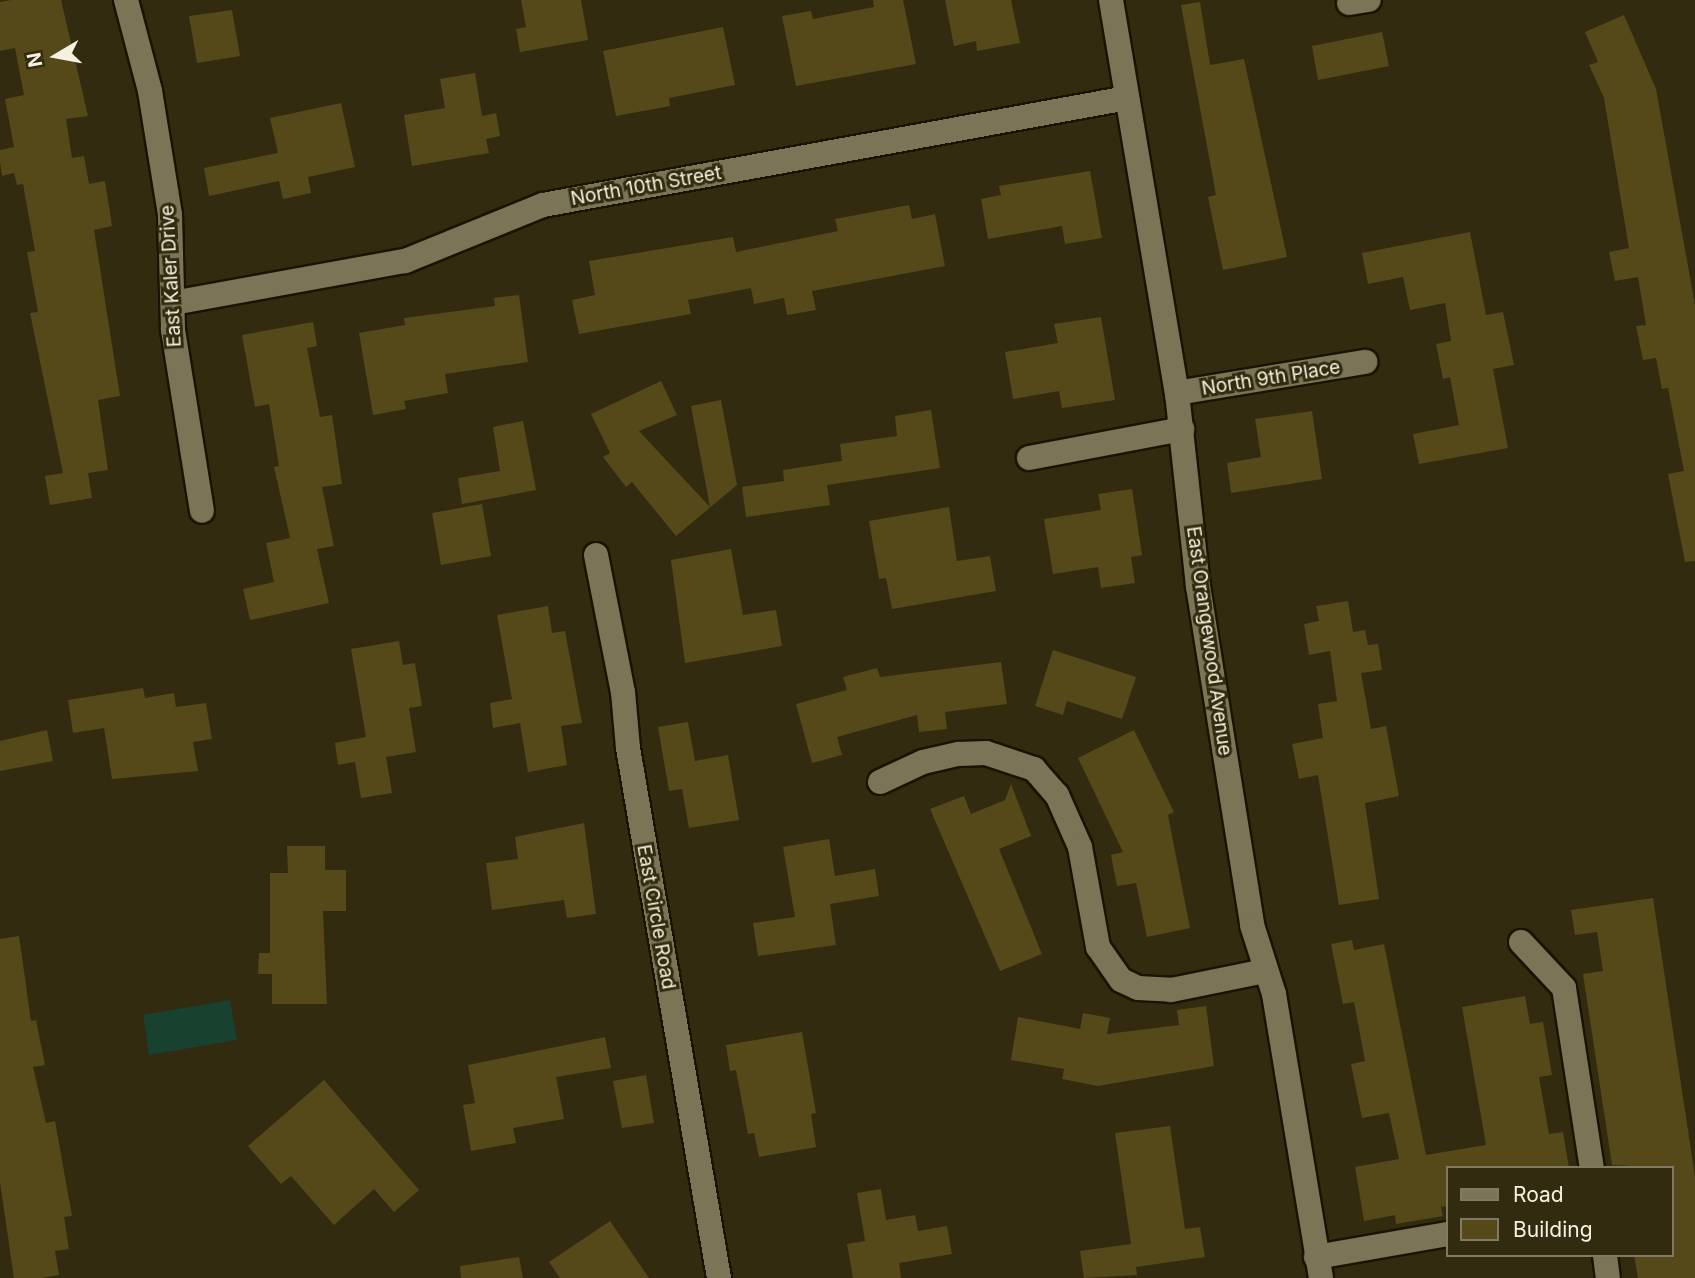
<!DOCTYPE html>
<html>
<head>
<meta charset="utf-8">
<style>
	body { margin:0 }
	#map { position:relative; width:1695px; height:1278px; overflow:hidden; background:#322b0f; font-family:Inter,sans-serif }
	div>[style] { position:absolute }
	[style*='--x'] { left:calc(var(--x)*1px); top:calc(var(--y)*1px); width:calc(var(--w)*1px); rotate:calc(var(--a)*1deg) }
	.green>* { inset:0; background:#18412f }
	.building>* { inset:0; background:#55491a }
	.roads { filter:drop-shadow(2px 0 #1a1300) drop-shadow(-2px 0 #1a1300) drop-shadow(0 2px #1a1300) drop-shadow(0 -2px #1a1300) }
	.minor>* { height:24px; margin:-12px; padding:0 12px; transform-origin:12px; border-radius:12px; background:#7b7456 }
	span { translate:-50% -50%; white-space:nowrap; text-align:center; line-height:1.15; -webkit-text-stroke:6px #322b0f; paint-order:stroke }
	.street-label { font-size:19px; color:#f4f1e0 }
	.legend { position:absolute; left:1446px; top:1166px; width:228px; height:91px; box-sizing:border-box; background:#322b0f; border:2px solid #807a63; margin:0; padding:9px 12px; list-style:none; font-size:21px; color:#f4f1e0 }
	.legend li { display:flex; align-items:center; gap:14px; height:35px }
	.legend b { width:35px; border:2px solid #807a63 }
	.north { position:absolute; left:21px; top:21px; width:70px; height:70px; -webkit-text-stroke:5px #322b0f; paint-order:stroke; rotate:260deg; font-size:19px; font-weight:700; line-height:28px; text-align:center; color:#f4f1e0 }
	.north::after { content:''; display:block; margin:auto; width:24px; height:32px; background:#f4f1e0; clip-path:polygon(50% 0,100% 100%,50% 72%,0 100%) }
</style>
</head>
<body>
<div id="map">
	<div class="green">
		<i style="clip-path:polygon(230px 1000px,237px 1040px,149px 1055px,143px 1015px)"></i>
	</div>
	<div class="building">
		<i style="clip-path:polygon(11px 0,61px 0,88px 116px,66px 119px,72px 158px,84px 156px,89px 184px,105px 181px,112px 226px,94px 230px,120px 396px,98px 400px,108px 470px,88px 473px,92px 498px,50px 505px,45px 476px,63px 473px,30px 313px,38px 312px,27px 252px,35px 251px,23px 184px,17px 185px,14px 173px,2px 176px,0 162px,0 150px,14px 147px,5px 99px,24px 95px,15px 48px,0 51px,0 2px)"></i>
		<i style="clip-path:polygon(521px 0,581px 0,588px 40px,520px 52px,516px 29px,526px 27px)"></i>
		<i style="clip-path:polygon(873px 0,903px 0,916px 64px,796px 86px,782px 16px,811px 11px,813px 19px,874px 7px)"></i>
		<i style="clip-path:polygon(945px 0,1011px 0,1020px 43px,977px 51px,976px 41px,954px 46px)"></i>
		<i style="clip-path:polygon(1200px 2px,1210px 65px,1244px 59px,1287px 257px,1223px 270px,1208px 197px,1216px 195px,1181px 5px)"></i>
		<i style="clip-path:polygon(232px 10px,240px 56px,197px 63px,189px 16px)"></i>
		<i style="clip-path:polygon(1624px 15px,1656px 89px,1695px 305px,1695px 561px,1685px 562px,1668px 474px,1684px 471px,1668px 388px,1662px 389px,1656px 358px,1643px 360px,1636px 326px,1646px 325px,1638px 277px,1615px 281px,1609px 252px,1629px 248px,1604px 98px,1589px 65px,1598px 62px,1585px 32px)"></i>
		<i style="clip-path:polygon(723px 27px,735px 85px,669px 98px,670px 106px,616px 116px,603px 51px)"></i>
		<i style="clip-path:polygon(1382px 32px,1389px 66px,1318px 80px,1312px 46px)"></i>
		<i style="clip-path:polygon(475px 73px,482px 116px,496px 113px,500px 136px,486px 139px,489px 153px,412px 166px,404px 115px,445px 108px,440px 79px)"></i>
		<i style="clip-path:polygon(341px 103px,355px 167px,308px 177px,311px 193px,283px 199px,279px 181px,209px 196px,204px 168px,278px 153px,270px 118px)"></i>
		<i style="clip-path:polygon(1090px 171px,1102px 238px,1065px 244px,1062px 226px,988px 239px,981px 199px,1001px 195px,999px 186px)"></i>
		<i style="clip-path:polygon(909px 205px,912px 219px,935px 214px,945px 266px,812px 291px,816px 310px,787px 315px,784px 298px,754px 304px,751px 288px,688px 300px,691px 314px,579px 334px,572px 300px,595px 295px,589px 261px,733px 237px,736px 252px,838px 231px,835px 219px)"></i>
		<i style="clip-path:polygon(1470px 232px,1486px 315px,1503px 312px,1514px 365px,1493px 369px,1508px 448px,1419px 464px,1413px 434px,1459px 425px,1450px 377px,1443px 379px,1436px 344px,1451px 341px,1445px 303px,1410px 310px,1403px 277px,1368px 284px,1362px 253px)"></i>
		<i style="clip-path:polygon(519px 295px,528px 362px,445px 374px,448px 393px,404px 401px,406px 409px,373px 415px,359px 333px,405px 325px,404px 318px,495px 306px,494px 298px)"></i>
		<i style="clip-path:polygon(1101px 317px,1115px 400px,1062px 408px,1059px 391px,1013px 399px,1005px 352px,1058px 343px,1054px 324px)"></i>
		<i style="clip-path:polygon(313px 322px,317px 346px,307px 348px,320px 417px,332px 415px,342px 484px,322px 487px,334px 546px,317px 549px,329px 603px,250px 620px,243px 589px,274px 582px,266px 543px,290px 538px,274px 467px,279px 466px,269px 404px,255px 407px,242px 335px)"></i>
		<i style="clip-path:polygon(661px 381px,677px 415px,639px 431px,710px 507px,691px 406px,721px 400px,737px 485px,676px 536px,632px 482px,626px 487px,603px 457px,610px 453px,591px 414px)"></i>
		<i style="clip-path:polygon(931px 410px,940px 468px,827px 485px,830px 505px,746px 517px,742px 487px,784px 481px,783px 470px,842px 461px,840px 444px,897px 436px,895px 416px)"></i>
		<i style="clip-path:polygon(1312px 411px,1322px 479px,1231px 493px,1227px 463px,1261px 457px,1255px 419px)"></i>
		<i style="clip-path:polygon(523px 421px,536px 490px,462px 504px,458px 478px,500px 471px,493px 427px)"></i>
		<i style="clip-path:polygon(1132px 489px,1142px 555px,1131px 557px,1135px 583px,1101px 588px,1098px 567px,1053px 574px,1044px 519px,1101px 510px,1098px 494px)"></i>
		<i style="clip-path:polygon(482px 504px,491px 556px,441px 565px,432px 513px)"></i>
		<i style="clip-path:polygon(949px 507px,957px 561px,990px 556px,996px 591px,892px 609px,886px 578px,879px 579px,869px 521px)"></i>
		<i style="clip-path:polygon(731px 549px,743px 615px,776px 610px,782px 646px,685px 663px,671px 560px)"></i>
		<i style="clip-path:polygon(1348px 601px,1353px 632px,1365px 630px,1368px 645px,1378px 644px,1382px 670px,1361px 673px,1371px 729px,1386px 726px,1399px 796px,1365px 803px,1379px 899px,1339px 905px,1318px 775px,1299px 779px,1292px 744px,1323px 738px,1318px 704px,1337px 701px,1330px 651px,1309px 655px,1304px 624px,1319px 621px,1316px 606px)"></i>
		<i style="clip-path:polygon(548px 606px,552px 633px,565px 631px,582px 723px,561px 726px,567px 765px,528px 772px,520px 723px,493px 728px,490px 703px,512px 699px,497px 615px)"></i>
		<i style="clip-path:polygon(399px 641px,403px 665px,415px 663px,422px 706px,409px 708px,416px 752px,386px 757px,392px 793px,361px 798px,355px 762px,338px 765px,335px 743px,366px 737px,351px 649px)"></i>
		<i style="clip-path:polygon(1053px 650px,1136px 677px,1122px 719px,1067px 701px,1063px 715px,1035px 706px)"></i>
		<i style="clip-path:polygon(1001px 662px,1007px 704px,945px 712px,947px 729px,919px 732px,917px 715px,837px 737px,842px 755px,812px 763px,796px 704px,847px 690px,843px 677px,877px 668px,880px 677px)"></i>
		<i style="clip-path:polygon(143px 688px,145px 698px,174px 693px,176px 707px,206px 703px,212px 739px,193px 742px,198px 771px,112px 779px,104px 728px,73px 733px,68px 700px)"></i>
		<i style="clip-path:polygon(688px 722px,695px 761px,728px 755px,739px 820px,689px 828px,682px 789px,669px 791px,658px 727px)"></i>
		<i style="clip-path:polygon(47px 730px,53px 761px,0 771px,0 741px)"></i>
		<i style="clip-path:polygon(1134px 730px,1174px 812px,1168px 815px,1190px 928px,1147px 937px,1136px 883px,1117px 886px,1111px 855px,1123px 852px,1078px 758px)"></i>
		<i style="clip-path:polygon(1011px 784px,1031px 836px,999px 849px,1042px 954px,1000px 971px,930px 809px,964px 796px,971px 814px,1005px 800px)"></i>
		<i style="clip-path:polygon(584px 823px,596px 914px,567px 918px,564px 900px,492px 910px,486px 863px,518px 859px,515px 837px)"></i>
		<i style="clip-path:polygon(829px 839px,835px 876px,875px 869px,879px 896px,830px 904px,836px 945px,758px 956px,753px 923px,795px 917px,783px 847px)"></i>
		<i style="clip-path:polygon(287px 846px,325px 846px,325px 870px,346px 870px,346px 911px,323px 911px,327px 1004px,272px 1004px,272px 974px,258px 974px,259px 953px,270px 953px,270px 873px,288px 873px)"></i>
		<i style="clip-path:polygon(1653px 898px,1695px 1177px,1695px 1278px,1638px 1278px,1634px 1255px,1672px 1255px,1672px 1168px,1612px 1165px,1583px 974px,1603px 971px,1597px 932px,1575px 935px,1571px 910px)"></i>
		<i style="clip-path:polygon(19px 936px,31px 1021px,36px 1020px,45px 1065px,33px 1067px,46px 1123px,55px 1121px,72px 1216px,64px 1217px,69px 1249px,55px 1251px,59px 1275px,41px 1278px,14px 1278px,0 1182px,0 939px)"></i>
		<i style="clip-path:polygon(1352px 940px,1354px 950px,1384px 944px,1426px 1155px,1486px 1145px,1462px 1007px,1525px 996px,1530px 1024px,1543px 1022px,1552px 1075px,1539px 1077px,1549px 1134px,1563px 1132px,1569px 1168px,1448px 1168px,1448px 1206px,1441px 1207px,1443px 1216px,1396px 1224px,1395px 1215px,1364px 1221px,1355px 1167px,1399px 1159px,1389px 1113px,1362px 1118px,1351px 1064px,1365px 1061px,1354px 1002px,1343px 1004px,1331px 944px)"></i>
		<i style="clip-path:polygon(1206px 1006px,1214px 1066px,1098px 1086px,1062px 1079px,1064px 1069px,1011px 1060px,1018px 1017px,1080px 1029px,1083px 1013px,1110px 1018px,1107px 1034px,1179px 1025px,1177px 1010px)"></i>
		<i style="clip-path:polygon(802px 1032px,816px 1113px,811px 1114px,816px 1147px,759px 1157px,754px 1133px,748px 1134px,736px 1070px,730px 1071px,726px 1045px)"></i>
		<i style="clip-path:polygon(605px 1037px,611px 1068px,556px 1077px,564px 1119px,513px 1128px,516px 1143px,471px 1151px,463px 1105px,475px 1103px,468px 1065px)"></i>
		<i style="clip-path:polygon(646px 1075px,654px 1123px,622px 1128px,613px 1081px)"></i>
		<i style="clip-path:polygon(324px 1080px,419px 1190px,394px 1212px,374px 1189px,334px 1225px,291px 1176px,281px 1184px,248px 1146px)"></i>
		<i style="clip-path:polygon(1170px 1126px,1185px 1229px,1200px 1227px,1205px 1257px,1136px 1267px,1137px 1275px,1084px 1278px,1080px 1251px,1131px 1244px,1115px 1133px)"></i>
		<i style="clip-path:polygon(881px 1189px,886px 1220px,915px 1215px,918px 1231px,947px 1226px,952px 1254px,899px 1263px,901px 1278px,853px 1278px,847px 1244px,865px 1241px,857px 1193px)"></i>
		<i style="clip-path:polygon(610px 1221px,649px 1278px,560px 1278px,549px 1262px)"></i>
		<i style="clip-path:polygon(519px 1257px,523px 1278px,461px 1278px,460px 1266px)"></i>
	</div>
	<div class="roads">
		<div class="minor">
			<i style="--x:126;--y:0;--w:94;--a:75.2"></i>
			<i style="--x:150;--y:91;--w:126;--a:80.8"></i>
			<i style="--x:170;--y:215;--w:115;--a:88.5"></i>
			<i style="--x:173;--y:330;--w:183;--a:80.9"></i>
			<i style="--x:1111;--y:0;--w:399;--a:80.5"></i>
			<i style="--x:1177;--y:393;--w:194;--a:83.8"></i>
			<i style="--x:1198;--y:586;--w:343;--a:80.9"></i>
			<i style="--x:1252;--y:925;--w:72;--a:72.3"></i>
			<i style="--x:1274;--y:994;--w:288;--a:80.6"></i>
			<i style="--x:1349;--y:3;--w:20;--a:-9"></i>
			<i style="--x:173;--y:303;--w:236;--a:-10.3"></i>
			<i style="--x:405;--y:261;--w:149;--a:-22.1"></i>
			<i style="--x:543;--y:205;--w:594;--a:-10.38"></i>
			<i style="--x:1177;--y:393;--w:191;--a:-9.4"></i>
			<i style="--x:1029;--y:458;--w:156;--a:-10.7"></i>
			<i style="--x:596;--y:555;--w:140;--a:78.9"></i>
			<i style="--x:623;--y:692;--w:56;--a:84.9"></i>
			<i style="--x:628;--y:748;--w:538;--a:80.26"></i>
			<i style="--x:880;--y:782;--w:47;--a:-24.9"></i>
			<i style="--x:923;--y:762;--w:37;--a:-13"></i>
			<i style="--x:959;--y:754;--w:27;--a:-2"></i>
			<i style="--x:986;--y:753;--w:51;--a:18.4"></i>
			<i style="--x:1034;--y:769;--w:35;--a:49"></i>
			<i style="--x:1057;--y:795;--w:57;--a:66.1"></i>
			<i style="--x:1080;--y:847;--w:102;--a:79.8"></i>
			<i style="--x:1098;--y:947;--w:40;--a:55.1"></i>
			<i style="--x:1121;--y:980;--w:19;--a:25"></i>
			<i style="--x:1138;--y:988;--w:33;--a:3"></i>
			<i style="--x:1171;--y:990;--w:95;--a:-11.5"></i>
			<i style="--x:1521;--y:942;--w:63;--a:46.9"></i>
			<i style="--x:1564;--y:988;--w:182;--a:81.2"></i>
			<i style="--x:1605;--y:1255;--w:23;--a:83"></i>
			<i style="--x:1316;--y:1257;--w:134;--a:-9.9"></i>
		</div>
	</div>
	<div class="street-label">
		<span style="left:646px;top:186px;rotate:-10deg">North 10th Street</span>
		<span style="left:171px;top:276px;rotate:-93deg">East Kaler Drive</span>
		<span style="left:1271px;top:378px;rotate:-9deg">North 9th Place</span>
		<span style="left:1209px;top:641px;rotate:82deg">East Orangewood Avenue</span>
		<span style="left:656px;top:917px;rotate:80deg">East Circle Road</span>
	</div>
	<ul class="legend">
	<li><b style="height:9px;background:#7b7456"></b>Road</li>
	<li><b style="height:19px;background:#55491a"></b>Building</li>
	</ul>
	<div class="north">N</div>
</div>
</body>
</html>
